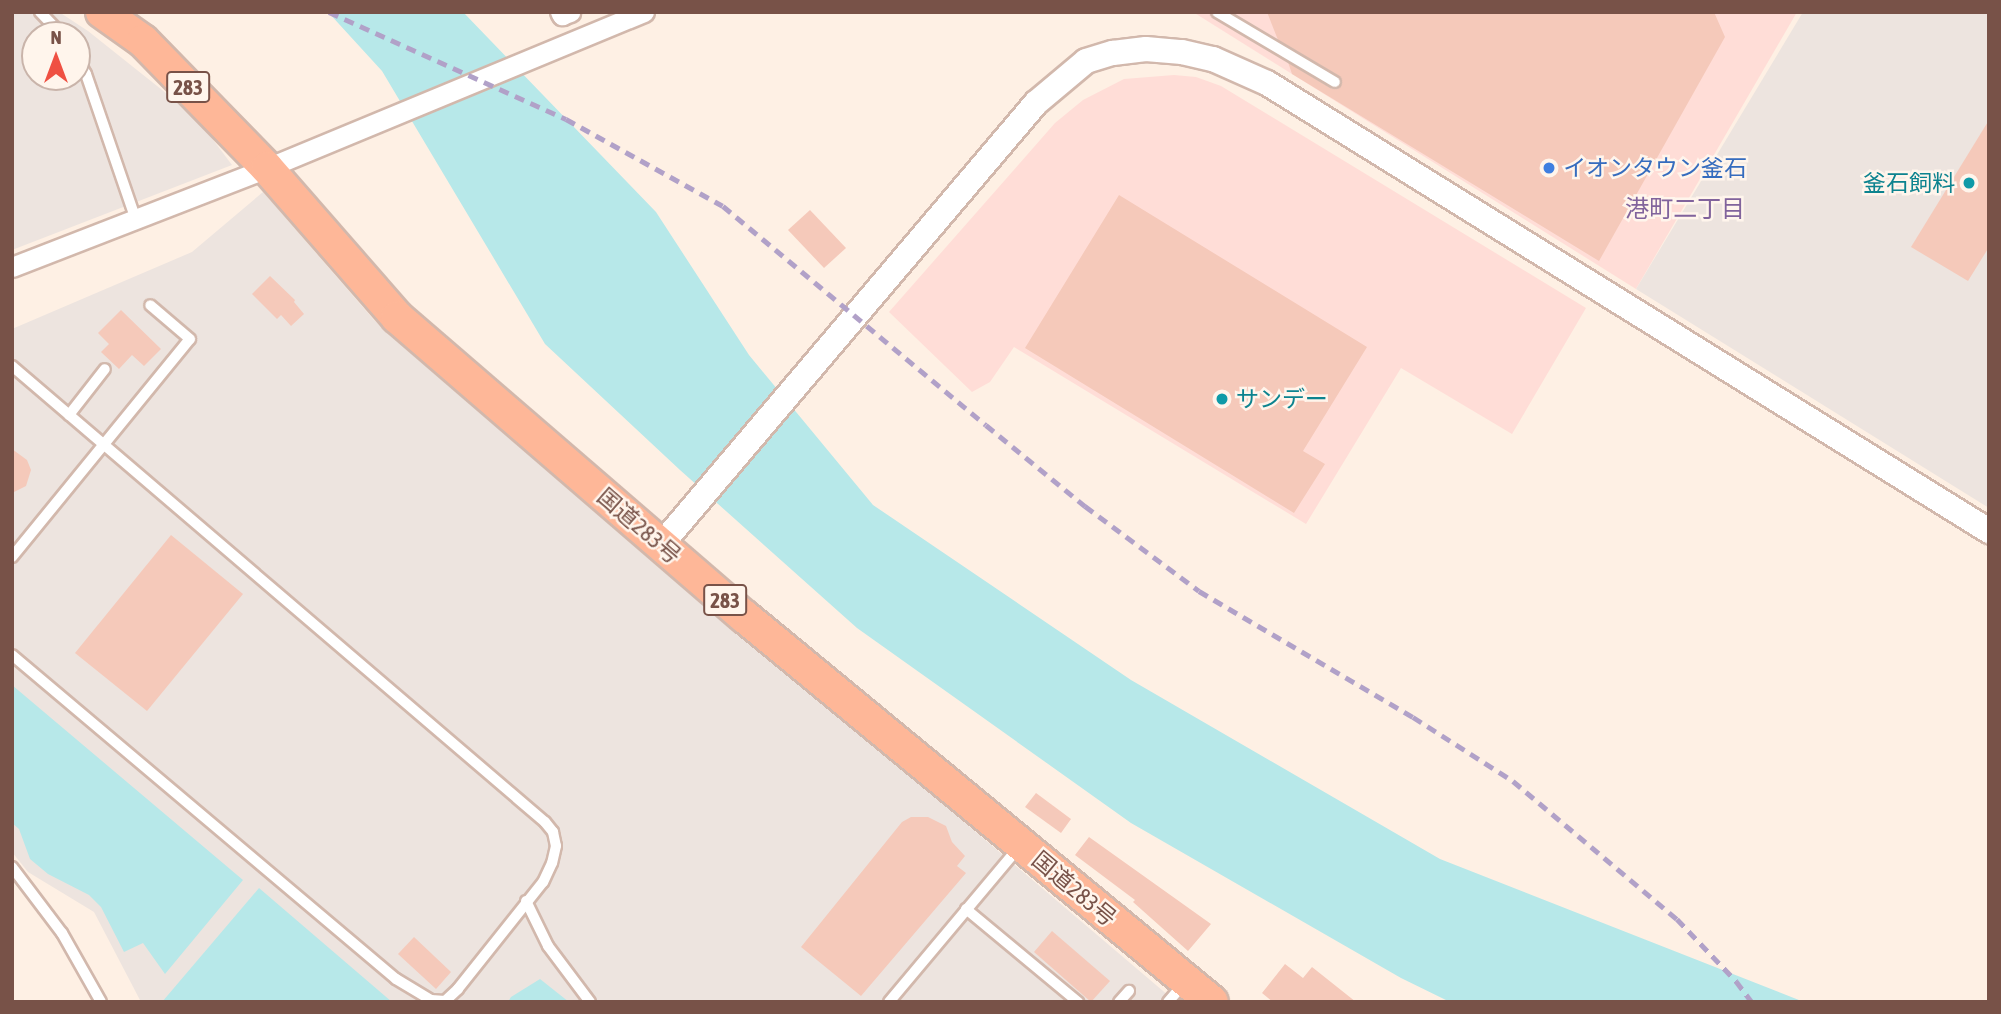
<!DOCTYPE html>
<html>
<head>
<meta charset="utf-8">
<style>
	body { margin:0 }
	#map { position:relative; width:2001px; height:1014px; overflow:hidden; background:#fef0e4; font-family:"Asap Condensed","Noto Sans JP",sans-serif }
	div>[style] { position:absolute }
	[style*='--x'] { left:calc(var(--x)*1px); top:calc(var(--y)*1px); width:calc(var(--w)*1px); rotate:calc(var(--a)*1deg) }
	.commercial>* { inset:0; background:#ffddd7 }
	.industrial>* { inset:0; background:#ede4df }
	.water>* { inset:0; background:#b7e8e9 }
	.building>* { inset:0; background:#f5c9ba }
	.roads { filter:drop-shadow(2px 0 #d2b8ac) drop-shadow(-2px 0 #d2b8ac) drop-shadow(0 2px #d2b8ac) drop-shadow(0 -2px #d2b8ac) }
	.service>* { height:10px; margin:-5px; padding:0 5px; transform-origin:5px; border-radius:5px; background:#fff }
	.minor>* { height:19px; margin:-9.5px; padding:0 9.5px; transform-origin:9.5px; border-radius:9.5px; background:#fff }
	.tertiary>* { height:24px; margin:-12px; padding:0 12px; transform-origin:12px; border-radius:12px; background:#fff }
	.trunk>* { height:32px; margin:-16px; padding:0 16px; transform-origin:16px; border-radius:16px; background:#feb798 }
	.rail>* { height:5px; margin-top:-2.5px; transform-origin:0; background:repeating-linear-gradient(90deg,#b1a1c8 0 10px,transparent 0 17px) }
	.dots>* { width:19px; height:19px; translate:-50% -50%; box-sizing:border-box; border:4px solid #fff5ec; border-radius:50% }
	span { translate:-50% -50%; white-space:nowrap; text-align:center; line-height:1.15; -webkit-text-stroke:5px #fff5ec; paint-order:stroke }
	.shield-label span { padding:2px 5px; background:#fff5ec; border:2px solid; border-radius:5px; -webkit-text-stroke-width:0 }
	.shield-label { font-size:21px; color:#785248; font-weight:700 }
	.shop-label { font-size:23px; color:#366cbe }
	.left { translate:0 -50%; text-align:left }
	.culture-label { font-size:23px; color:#0d838f }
	.right { translate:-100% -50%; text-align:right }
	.street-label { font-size:23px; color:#785248 }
	.neighbourhood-label { font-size:24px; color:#81639c }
	.frame { position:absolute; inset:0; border:14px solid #785248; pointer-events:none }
	.north { position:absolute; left:21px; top:21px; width:70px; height:70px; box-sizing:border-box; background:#fff5ec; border:2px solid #c9b4aa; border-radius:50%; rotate:0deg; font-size:19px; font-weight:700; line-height:28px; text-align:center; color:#785248 }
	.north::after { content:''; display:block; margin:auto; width:24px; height:32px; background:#ef5042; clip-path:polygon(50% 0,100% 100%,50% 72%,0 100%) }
</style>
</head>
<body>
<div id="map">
	<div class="commercial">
		<i style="clip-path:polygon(1193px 12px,1797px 12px,1636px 289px)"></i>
		<i style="clip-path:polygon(1174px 75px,1196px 77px,1221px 86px,1586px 308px,1512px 434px,1401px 368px,1306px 524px,1014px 347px,990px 382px,972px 392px,889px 312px,1055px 123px,1083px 100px,1124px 79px)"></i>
	</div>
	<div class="industrial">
		<i style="clip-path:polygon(evenodd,12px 12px,59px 12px,88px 31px,196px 117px,232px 165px,12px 250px,12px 12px,35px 35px,77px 35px,77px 77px,35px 77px,35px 35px)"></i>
		<i style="clip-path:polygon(1803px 12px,1989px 12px,1989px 508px,1636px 289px)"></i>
		<i style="clip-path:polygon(263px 192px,374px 320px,1176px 1002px,141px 1002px,94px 912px,28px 872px,12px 852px,12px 329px,192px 252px)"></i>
	</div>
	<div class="water">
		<i style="clip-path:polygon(328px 12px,463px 12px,656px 212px,749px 355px,873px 505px,1131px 680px,1440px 859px,1804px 1002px,1450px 1002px,1401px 978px,1131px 823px,857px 628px,680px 470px,545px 344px,382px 71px)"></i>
		<i style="clip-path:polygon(12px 685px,243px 880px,165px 974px,143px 943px,124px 952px,101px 907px,89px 895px,48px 874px,30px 859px,19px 829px,12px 823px)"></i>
		<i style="clip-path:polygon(259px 888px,392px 1002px,162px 1002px)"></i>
		<i style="clip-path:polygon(540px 979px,569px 1002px,508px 1002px,511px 997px)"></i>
	</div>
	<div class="building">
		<i style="clip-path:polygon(1267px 12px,1714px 12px,1725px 37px,1599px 261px,1292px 74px,1288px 62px,1332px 89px,1339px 88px,1342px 83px,1339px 76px,1278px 40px)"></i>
		<i style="clip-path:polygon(1989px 120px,1989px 247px,1968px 281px,1911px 247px)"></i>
		<i style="clip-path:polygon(1119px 195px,1367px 347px,1303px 451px,1325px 464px,1294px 513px,1025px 348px)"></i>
		<i style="clip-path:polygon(810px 210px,846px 248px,824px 268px,788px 230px)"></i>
		<i style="clip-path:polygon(270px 276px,295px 300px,294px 302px,304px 314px,291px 326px,281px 315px,277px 319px,252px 294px)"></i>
		<i style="clip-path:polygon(121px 310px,161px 349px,144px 366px,132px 355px,119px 369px,101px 352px,109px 344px,98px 333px)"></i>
		<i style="clip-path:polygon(12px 449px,27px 460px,31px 470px,26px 486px,12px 493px)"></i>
		<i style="clip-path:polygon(171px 535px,243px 594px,147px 711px,75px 653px)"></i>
		<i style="clip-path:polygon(1036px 793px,1071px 819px,1061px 833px,1025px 807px)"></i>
		<i style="clip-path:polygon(911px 817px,928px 817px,946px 826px,952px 842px,965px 856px,957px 866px,966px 873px,861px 996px,801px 947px,902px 822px)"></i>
		<i style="clip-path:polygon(1089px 837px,1211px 924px,1188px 951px,1133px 902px,1135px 900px,1075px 855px)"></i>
		<i style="clip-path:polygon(1052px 931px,1110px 981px,1091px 1002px,1034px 952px)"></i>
		<i style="clip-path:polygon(414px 937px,451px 972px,436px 989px,398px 954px)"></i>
		<i style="clip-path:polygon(1285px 964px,1303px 978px,1312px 967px,1356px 1002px,1273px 1002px,1262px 993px)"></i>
	</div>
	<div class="roads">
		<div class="service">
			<i style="--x:40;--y:12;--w:32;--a:46"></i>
			<i style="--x:1217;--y:12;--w:137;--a:30.7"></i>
			<i style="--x:77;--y:58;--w:18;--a:61"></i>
			<i style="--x:86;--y:74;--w:154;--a:71.1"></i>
			<i style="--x:12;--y:366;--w:701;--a:40.55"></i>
			<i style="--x:545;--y:822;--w:13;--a:51"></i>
			<i style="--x:553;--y:832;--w:14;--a:78"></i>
			<i style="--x:556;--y:846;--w:17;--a:103"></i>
			<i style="--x:552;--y:863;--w:21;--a:115"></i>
			<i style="--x:543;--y:882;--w:137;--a:128.5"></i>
			<i style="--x:458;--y:989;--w:18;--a:137"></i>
			<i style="--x:445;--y:1001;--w:14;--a:-176"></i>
			<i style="--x:431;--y:1000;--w:41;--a:-149"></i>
			<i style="--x:396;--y:979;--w:502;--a:-139.84"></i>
			<i style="--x:69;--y:415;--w:58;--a:-52"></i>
			<i style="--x:12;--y:557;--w:281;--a:-50.8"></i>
			<i style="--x:190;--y:339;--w:52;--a:-139.6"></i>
			<i style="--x:12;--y:867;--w:83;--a:52.9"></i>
			<i style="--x:62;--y:933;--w:79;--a:60.5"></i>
			<i style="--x:526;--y:901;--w:50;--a:63.9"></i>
			<i style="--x:548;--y:946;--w:70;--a:53.1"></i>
			<i style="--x:966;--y:909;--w:146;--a:39.7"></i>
			<i style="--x:889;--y:1002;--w:201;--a:-50"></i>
			<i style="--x:1119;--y:1002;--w:15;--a:-48"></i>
			<i style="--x:1168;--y:1002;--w:23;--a:-49"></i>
		</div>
		<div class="minor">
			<i style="--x:560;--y:12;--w:4;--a:56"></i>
			<i style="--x:562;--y:15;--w:9;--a:-21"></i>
			<i style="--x:12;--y:267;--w:274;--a:-21.2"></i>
			<i style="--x:267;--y:168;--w:408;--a:-22.5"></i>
		</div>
		<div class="tertiary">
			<i style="--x:661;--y:545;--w:580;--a:-49.69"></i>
			<i style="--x:1036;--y:103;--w:65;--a:-40"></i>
			<i style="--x:1086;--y:61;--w:28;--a:-17"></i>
			<i style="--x:1113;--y:53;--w:33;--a:-7"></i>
			<i style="--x:1146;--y:49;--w:36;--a:5"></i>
			<i style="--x:1182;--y:52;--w:32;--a:13"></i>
			<i style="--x:1213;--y:59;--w:59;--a:24"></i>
			<i style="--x:1267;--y:83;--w:850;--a:31.82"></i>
		</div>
		<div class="trunk">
			<i style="--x:102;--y:12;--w:50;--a:35.3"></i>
			<i style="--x:143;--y:41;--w:177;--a:45.7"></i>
			<i style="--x:267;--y:168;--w:198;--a:48.9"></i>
			<i style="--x:397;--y:317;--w:459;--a:40.8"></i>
			<i style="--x:745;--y:617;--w:605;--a:39.5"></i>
		</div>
	</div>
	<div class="rail">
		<i style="--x:329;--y:12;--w:260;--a:24.3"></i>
		<i style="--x:566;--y:119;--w:179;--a:29"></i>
		<i style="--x:723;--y:206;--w:342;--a:39.8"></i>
		<i style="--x:986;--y:425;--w:128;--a:39.3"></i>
		<i style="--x:1085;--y:506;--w:142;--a:36.7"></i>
		<i style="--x:1199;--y:591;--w:248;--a:30.5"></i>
		<i style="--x:1413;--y:717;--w:119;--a:32.6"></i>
		<i style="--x:1513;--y:781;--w:214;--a:40.1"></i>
		<i style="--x:1677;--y:919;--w:86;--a:46.4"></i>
		<i style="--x:1736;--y:981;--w:26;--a:53"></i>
	</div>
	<div class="dots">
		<i style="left:1549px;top:168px;background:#3f7fe0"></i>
		<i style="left:1969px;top:183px;background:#0f9aa8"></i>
		<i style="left:1222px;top:399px;background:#0f9aa8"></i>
	</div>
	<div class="shield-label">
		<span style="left:188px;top:87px">283</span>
		<span style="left:725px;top:600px">283</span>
	</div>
	<div class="shop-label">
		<span class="left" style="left:1563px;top:168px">イオンタウン釜石</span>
	</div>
	<div class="culture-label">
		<span class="right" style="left:1955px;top:183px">釜石飼料</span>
		<span class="left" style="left:1236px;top:399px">サンデー</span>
	</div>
	<div class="street-label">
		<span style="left:639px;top:526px;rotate:41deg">国道283号</span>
		<span style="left:1074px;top:889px;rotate:40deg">国道283号</span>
	</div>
	<div class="neighbourhood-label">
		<span style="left:1685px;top:209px">港町二丁目</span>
	</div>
	<div class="frame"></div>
	<div class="north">N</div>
</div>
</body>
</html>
